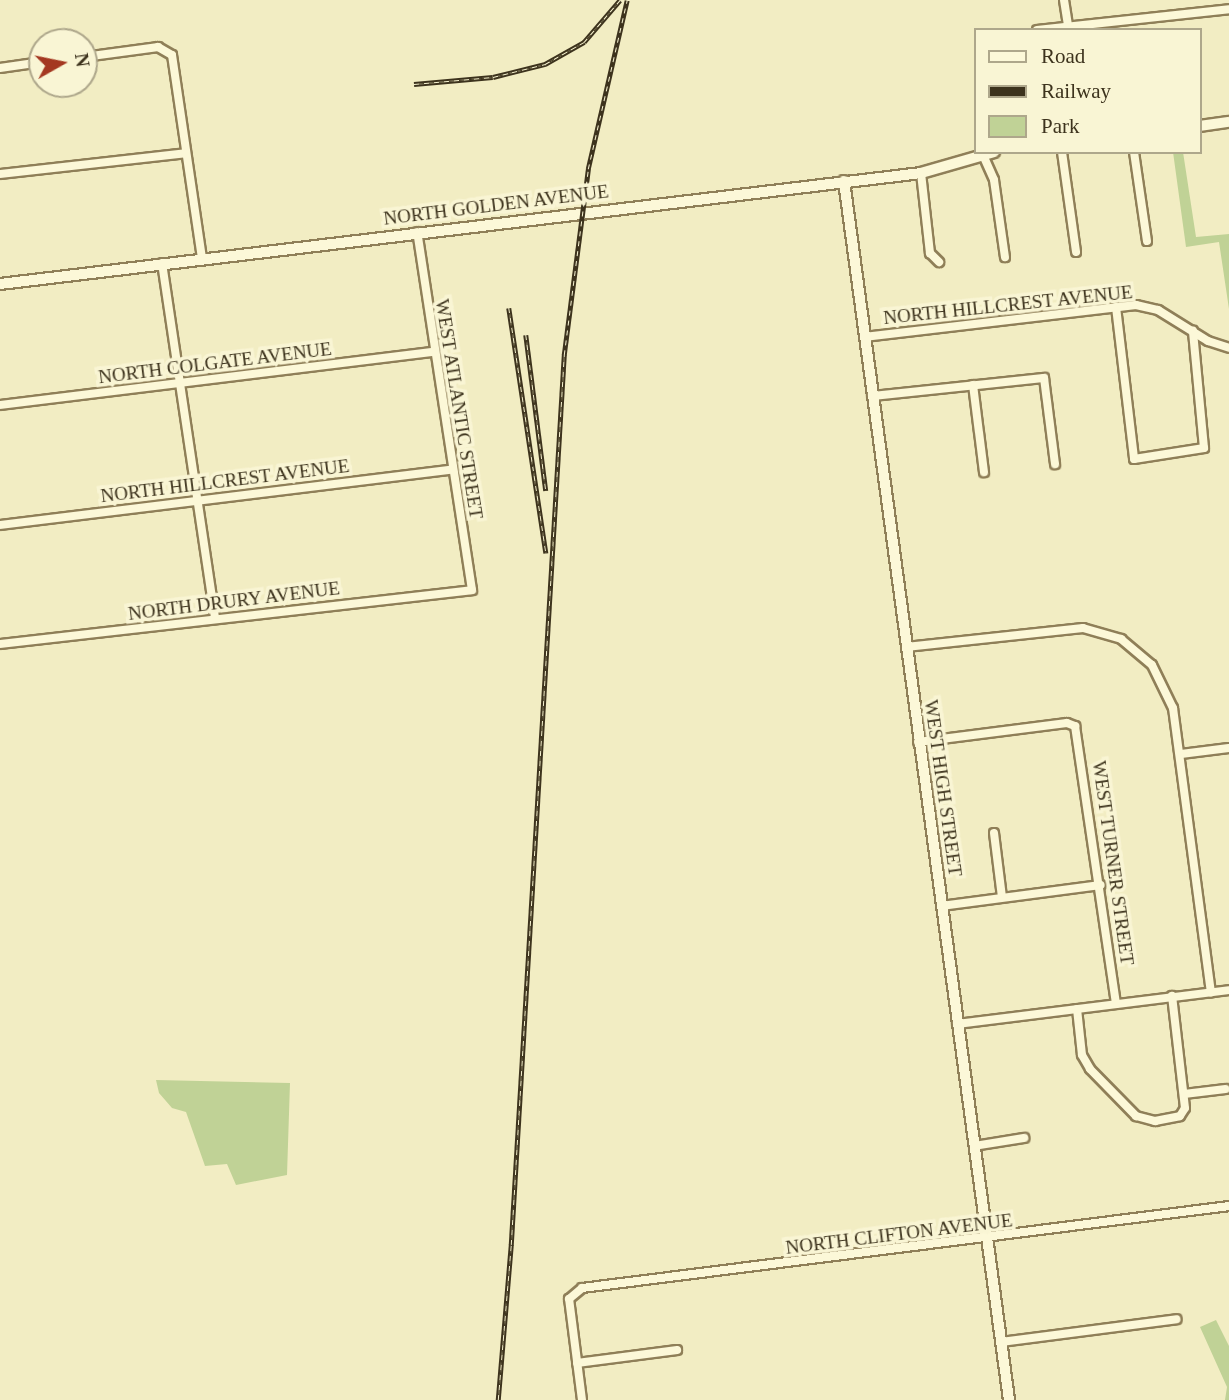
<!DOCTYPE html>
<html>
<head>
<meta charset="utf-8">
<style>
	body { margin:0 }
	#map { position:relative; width:1229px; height:1400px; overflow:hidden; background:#f2edc3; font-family:Georgia,serif }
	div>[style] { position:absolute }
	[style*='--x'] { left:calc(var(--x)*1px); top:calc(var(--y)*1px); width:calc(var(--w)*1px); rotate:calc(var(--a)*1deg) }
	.green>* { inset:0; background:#c0d296 }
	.roads { filter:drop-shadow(2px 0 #8f7f58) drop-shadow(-2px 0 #8f7f58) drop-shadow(0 2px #8f7f58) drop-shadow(0 -2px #8f7f58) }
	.street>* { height:8px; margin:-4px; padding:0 4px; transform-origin:4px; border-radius:4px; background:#fcf8d8 }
	.secondary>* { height:10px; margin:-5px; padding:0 5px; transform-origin:5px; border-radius:5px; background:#fcf8d8 }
	.rail>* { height:4.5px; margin-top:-2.25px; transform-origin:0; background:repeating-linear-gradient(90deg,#f9f5d4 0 5px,#3d331d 0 10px); box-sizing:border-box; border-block:2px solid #3d331d }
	span { translate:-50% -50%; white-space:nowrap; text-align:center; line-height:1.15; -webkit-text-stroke:7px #f9f5d4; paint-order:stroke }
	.street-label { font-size:19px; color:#3d331d }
	.legend { position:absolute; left:974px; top:28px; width:228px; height:126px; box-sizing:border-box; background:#f9f5d4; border:2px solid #aea78b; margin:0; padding:9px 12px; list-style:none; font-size:21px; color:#3d331d }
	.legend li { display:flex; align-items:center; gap:14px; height:35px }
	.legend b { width:35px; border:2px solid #aea78b }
	.north { position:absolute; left:28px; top:28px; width:70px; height:70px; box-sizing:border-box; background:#f9f5d4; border:2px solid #aea78b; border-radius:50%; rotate:81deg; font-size:19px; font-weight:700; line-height:28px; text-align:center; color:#3d331d }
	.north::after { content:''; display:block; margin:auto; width:24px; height:32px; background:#a43821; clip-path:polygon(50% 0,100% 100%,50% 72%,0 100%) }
</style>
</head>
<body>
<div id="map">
	<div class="green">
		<i style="clip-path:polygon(1173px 152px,1183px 152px,1196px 237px,1229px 234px,1229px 309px,1219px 242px,1186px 247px)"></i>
		<i style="clip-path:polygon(156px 1080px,290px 1083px,287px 1175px,236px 1185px,227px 1164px,205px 1166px,186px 1112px,172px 1108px,159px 1093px)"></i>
		<i style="clip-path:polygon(1216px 1320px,1229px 1346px,1229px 1400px,1225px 1400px,1227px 1387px,1200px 1327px)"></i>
	</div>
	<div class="roads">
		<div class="street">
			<i style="--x:1064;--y:0;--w:30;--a:81"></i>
			<i style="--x:1037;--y:30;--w:193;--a:-6.2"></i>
			<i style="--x:84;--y:57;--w:75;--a:-7.7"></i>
			<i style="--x:158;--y:47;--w:16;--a:30"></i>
			<i style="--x:172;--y:55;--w:205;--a:81.6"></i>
			<i style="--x:0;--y:68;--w:42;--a:-8.1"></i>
			<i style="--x:1062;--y:152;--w:101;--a:82"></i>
			<i style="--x:1134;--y:152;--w:90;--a:81.7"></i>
			<i style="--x:983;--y:155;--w:27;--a:66"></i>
			<i style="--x:994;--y:180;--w:78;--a:81.9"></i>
			<i style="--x:921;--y:173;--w:81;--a:83.6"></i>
			<i style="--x:930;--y:253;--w:13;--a:45"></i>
			<i style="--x:0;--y:174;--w:187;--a:-6.4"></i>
			<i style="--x:162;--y:263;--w:360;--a:81.5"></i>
			<i style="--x:1116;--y:307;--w:153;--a:83.2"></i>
			<i style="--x:1134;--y:459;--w:71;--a:-8.9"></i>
			<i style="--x:1204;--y:448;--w:118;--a:-95.4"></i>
			<i style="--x:864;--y:337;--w:274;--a:-6.7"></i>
			<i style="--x:1136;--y:305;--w:23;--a:13"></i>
			<i style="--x:1158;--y:310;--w:59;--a:31.8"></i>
			<i style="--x:1208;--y:341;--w:22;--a:18"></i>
			<i style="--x:973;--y:385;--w:88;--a:82.8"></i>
			<i style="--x:872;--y:396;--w:173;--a:-6"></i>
			<i style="--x:1044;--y:378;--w:87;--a:82.7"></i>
			<i style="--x:0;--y:405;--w:437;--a:-7"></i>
			<i style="--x:0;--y:525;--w:456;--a:-7"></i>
			<i style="--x:0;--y:644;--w:475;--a:-6.5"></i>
			<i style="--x:472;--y:590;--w:362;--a:-98.7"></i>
			<i style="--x:906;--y:647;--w:178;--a:-6.1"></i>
			<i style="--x:1083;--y:628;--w:40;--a:16"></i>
			<i style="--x:1121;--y:639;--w:40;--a:40"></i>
			<i style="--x:1152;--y:665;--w:48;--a:64"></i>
			<i style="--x:1173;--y:708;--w:287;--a:82.4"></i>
			<i style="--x:918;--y:742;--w:150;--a:-7.3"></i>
			<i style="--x:1067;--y:723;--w:9;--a:21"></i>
			<i style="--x:1075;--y:726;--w:281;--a:81.6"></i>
			<i style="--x:1181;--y:754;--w:48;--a:-7.1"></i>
			<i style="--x:994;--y:833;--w:64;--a:82.9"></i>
			<i style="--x:941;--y:906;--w:161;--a:-7.5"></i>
			<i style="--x:1077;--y:1009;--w:46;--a:83.8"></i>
			<i style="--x:1082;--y:1055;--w:16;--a:60"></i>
			<i style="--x:1090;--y:1069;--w:66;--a:45.6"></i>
			<i style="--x:1136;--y:1116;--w:20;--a:15"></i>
			<i style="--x:1155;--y:1121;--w:25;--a:-11"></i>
			<i style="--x:1180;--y:1116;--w:9;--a:-58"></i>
			<i style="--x:1185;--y:1108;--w:113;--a:-96.6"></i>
			<i style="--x:957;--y:1024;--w:274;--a:-7.1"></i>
			<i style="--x:1184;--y:1094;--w:42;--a:-6.8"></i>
			<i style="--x:974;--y:1146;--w:51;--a:-9.1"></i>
			<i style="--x:1001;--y:1342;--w:177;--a:-7.4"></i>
			<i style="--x:577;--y:1363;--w:101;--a:-7.4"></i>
			<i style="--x:582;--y:1400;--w:102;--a:-97.3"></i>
			<i style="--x:569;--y:1299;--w:17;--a:-40"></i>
			<i style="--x:582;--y:1288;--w:652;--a:-7.22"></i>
		</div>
		<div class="secondary">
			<i style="--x:1199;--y:126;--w:30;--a:-8"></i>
			<i style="--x:844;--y:181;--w:1230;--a:82.29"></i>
			<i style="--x:0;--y:284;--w:928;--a:-6.87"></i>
			<i style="--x:921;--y:173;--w:76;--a:-16"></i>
		</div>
	</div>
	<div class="rail">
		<i style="--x:414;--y:84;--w:79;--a:-5.1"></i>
		<i style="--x:493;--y:77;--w:54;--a:-14"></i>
		<i style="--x:545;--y:64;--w:45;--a:-29.4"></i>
		<i style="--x:584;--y:42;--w:55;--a:-49.4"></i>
		<i style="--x:509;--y:308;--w:248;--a:81.4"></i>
		<i style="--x:526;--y:335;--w:157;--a:82.7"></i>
		<i style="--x:498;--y:1400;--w:156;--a:-85.2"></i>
		<i style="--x:511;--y:1245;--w:892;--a:-86.59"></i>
		<i style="--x:564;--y:355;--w:188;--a:-82.6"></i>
		<i style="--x:588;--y:169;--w:173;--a:-77"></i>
	</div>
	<div class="street-label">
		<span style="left:496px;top:205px;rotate:-7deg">NORTH GOLDEN AVENUE</span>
		<span style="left:1008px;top:305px;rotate:-6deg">NORTH HILLCREST AVENUE</span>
		<span style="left:215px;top:363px;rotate:-7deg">NORTH COLGATE AVENUE</span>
		<span style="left:459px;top:409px;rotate:81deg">WEST ATLANTIC STREET</span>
		<span style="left:225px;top:481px;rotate:-7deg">NORTH HILLCREST AVENUE</span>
		<span style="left:234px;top:601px;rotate:-7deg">NORTH DRURY AVENUE</span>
		<span style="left:943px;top:788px;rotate:82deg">WEST HIGH STREET</span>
		<span style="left:1113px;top:863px;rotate:82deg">WEST TURNER STREET</span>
		<span style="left:899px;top:1234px;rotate:-7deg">NORTH CLIFTON AVENUE</span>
	</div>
	<ul class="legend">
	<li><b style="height:9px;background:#fcf8d8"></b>Road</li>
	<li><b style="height:9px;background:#3d331d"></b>Railway</li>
	<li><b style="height:19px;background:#c0d296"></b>Park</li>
	</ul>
	<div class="north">N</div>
</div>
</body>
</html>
